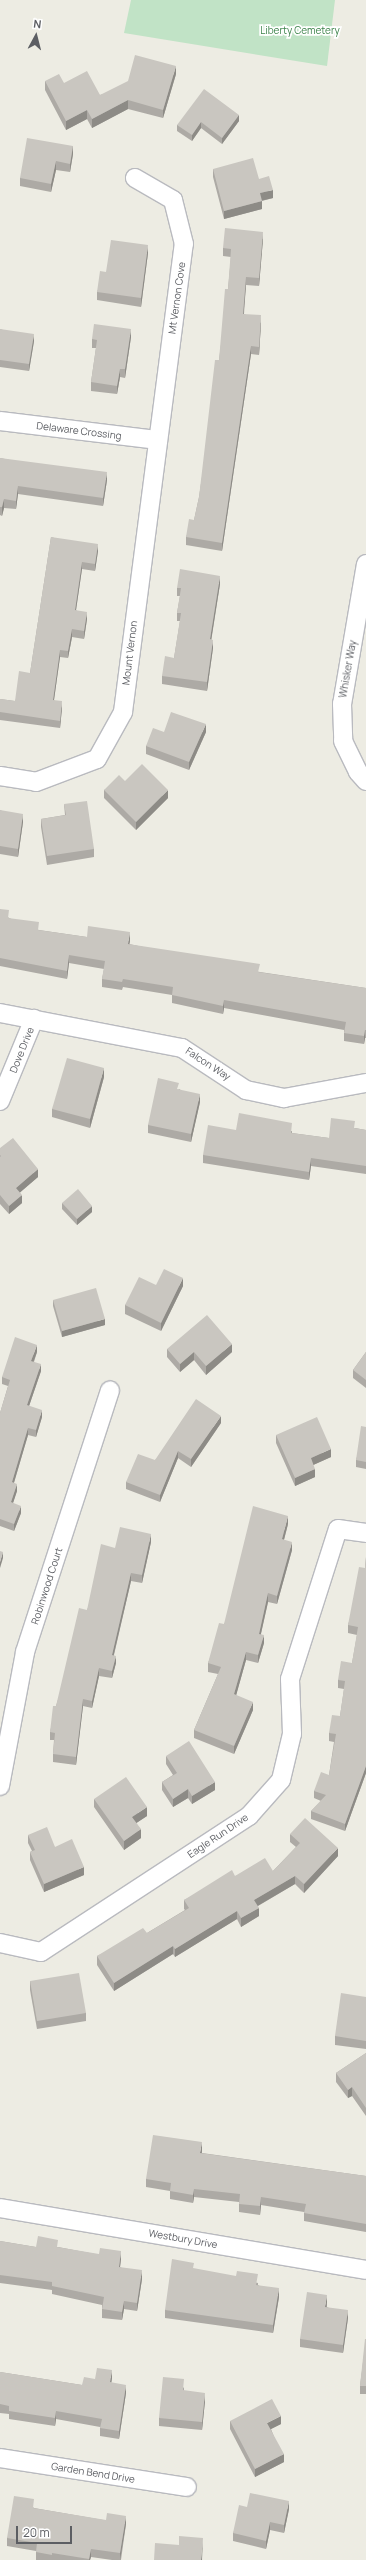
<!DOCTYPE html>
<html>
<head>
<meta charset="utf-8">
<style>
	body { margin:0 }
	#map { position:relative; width:366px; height:2560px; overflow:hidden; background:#edece3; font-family:Manrope,sans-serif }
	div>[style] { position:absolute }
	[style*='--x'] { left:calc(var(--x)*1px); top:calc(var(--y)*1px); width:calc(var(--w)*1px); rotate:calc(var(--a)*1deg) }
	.green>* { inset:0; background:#c1e3c6 }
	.roads { filter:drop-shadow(1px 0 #b9babf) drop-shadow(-1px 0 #b9babf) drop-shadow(0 1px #b9babf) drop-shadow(0 -1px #b9babf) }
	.minor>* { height:18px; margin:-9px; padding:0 9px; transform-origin:9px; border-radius:9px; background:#fff }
	.wall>* { inset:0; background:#adaaa5 }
	.shaded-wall>* { inset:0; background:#8d8b86 }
	.building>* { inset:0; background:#c9c6c0 }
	span { translate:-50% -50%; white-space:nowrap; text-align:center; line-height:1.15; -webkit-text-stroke:3.5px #fff; paint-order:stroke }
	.park-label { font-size:10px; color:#3b8249 }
	.street-label { font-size:10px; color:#5c5e63 }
	.north { position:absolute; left:16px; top:16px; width:40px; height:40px; -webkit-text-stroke:3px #fff; paint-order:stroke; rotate:7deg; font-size:11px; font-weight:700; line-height:16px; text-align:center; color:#5c5e63 }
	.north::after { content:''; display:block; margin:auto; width:14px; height:18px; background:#5c5e63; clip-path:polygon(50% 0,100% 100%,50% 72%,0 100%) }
	.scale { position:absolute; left:16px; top:2526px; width:56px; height:18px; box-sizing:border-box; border:2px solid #5c5e63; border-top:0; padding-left:5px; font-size:12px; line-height:14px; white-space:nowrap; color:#5c5e63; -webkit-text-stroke:3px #fff; paint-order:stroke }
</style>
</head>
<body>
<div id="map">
	<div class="green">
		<i style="clip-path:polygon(131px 0,335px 0,327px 66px,124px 33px)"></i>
	</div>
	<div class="roads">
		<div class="minor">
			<i style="--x:0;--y:421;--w:159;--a:6.9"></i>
			<i style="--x:366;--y:564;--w:142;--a:99.7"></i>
			<i style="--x:342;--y:704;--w:37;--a:88"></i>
			<i style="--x:343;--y:741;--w:34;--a:64"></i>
			<i style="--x:358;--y:772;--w:12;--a:48"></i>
			<i style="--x:0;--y:776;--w:36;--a:9"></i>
			<i style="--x:36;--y:782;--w:65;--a:-20.7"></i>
			<i style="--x:97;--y:759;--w:54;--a:-61"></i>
			<i style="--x:123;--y:712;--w:472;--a:-82.6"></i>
			<i style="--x:184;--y:244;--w:45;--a:-104"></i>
			<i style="--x:173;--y:200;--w:44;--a:-149.9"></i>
			<i style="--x:0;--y:1013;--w:185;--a:10.9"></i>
			<i style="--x:182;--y:1048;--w:77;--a:33.3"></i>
			<i style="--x:246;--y:1090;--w:39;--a:12"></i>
			<i style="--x:284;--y:1098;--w:83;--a:-10.4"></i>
			<i style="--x:0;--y:1101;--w:89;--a:-67.5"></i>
			<i style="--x:0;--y:1786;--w:136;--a:-79.4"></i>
			<i style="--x:25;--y:1652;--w:275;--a:-72"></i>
			<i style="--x:0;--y:1943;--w:42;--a:12.4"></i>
			<i style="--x:41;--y:1952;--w:249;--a:-33.2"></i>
			<i style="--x:249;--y:1816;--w:48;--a:-48.4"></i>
			<i style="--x:281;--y:1780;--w:47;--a:-76.6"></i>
			<i style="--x:292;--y:1734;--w:55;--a:-92.1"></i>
			<i style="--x:290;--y:1679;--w:157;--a:-72.3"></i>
			<i style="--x:338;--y:1529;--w:28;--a:8"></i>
			<i style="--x:0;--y:2208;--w:371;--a:9.6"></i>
			<i style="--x:0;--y:2458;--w:189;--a:8.8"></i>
		</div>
	</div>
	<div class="wall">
		<i style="clip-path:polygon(176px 74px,163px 118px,128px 109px,92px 128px,87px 119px,66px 130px,45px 90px,45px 81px,64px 83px,100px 95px)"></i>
		<i style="clip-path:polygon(239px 115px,239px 121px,222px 144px,201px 128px,192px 141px,177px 131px,177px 125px)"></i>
		<i style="clip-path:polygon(73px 146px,73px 154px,70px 172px,56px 170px,51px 192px,20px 186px,20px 178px)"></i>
		<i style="clip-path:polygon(213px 169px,259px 179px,273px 198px,262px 201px,262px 209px,224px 219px,213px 177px)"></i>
		<i style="clip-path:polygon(263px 239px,259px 286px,246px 285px,244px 314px,261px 323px,259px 355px,251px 354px,222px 551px,186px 545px,186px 537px,194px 520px,199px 497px,219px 360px,228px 289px,231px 257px,223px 256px,223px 248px)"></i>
		<i style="clip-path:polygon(148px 253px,141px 307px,97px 300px,97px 292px,106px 272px)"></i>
		<i style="clip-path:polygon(0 329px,34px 341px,29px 371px,0 367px)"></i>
		<i style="clip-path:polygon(131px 337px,125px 378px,120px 377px,117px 394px,91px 391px,91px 382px,96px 348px,92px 348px,92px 339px)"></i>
		<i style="clip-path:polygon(0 458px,107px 480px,103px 506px,18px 494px,16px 509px,4px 508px,2px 516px,0 515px)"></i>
		<i style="clip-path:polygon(51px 537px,98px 551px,95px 571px,82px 569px,76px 610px,87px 619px,84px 639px,72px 637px,68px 658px,60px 657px,54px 700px,62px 708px,60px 728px,0 720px,0 699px,15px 701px,30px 673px)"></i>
		<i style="clip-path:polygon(220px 584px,211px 640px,213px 648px,207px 691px,162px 684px,162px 676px,174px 658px,180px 621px,177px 621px,177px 613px,180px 596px,177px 596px,177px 588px)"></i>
		<i style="clip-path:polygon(164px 732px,206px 732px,189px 770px,146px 754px,146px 746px)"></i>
		<i style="clip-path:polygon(125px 781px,168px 798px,136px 830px,104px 798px,104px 790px)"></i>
		<i style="clip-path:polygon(64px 804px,94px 849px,94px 857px,47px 865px,41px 827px,41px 819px,65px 815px)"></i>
		<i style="clip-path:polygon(0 810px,23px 822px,18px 857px,0 854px)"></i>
		<i style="clip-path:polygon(0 909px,9px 918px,39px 930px,87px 937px,130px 941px,129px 944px,260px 972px,366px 988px,366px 1038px,365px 1038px,364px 1044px,344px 1041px,344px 1030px,224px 1008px,223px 1014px,172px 1003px,172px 995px,123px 987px,122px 990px,102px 987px,102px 979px,104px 969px,69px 963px,67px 979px,0 966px)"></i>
		<i style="clip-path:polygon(104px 1077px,90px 1128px,52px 1117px,52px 1109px)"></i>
		<i style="clip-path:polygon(179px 1089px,200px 1102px,191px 1142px,148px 1133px,148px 1125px)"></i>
		<i style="clip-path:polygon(355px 1128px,366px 1130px,366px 1174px,311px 1166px,309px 1180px,203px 1163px,203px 1155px,236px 1130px,292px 1131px,292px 1133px,329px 1138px)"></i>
		<i style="clip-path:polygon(0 1148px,38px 1177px,20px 1192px,22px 1203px,9px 1214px,0 1204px)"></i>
		<i style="clip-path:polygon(62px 1203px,92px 1212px,77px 1225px,62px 1209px)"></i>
		<i style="clip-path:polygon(156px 1285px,183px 1286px,161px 1331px,125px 1314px,125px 1305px)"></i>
		<i style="clip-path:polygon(53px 1300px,105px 1325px,62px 1337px,53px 1306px)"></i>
		<i style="clip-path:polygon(167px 1349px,232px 1352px,206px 1375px,194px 1360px,180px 1372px,167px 1357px)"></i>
		<i style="clip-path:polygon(37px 1352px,34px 1362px,41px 1371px,29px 1406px,42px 1417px,36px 1437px,28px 1435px,14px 1483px,17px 1491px,13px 1503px,21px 1513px,14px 1531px,0 1526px,0 1413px,8px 1386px,2px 1384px,2px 1377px)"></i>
		<i style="clip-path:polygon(366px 1352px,366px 1388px,353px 1378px,353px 1370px)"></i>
		<i style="clip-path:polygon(221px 1423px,191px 1467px,178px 1458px,160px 1502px,126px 1489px,126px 1482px,155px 1460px)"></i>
		<i style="clip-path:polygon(366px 1427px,366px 1469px,356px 1467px,356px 1460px)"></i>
		<i style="clip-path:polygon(276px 1435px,331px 1457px,313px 1465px,315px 1477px,295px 1486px,276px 1443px)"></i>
		<i style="clip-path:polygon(288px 1524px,284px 1540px,292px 1550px,277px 1604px,268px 1602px,261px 1634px,264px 1643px,258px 1663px,246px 1660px,236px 1695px,253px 1710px,234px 1754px,194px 1738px,194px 1730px,218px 1674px,208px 1672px,208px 1663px,224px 1624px)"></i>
		<i style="clip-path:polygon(151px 1542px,142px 1583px,131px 1581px,114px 1655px,116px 1663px,112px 1678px,99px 1676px,92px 1708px,83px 1706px,76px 1765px,53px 1762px,53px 1754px,54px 1740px,50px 1740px,50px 1732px,56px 1706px,87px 1610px,115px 1548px)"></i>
		<i style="clip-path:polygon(366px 1557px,366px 1773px,345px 1831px,311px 1819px,311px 1811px,321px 1801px,314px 1798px,314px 1791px,329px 1775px,334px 1742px,329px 1741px,329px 1733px,340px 1716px,344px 1689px,338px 1688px,338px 1680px,352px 1663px,357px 1635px,348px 1633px,348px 1625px,365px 1568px)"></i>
		<i style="clip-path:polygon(166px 1756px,215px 1790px,192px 1804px,188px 1798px,173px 1807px,162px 1790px,162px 1782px,173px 1775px,166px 1764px)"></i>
		<i style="clip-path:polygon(94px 1799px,147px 1816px,136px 1823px,141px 1838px,124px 1850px,94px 1807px)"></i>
		<i style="clip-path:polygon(290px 1834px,338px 1856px,304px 1893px,295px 1884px,258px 1906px,259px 1916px,241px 1927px,237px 1919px,175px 1957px,173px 1954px,114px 1991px,97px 1965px,97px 1956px,147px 1933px,185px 1910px,184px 1909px,184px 1900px,235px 1876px,273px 1871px,296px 1847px,290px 1842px)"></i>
		<i style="clip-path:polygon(28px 1835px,55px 1847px,84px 1875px,44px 1892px,30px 1860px,30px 1852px,32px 1851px,28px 1843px)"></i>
		<i style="clip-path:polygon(30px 1981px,86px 2013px,86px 2021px,37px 2029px,30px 1990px)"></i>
		<i style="clip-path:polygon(366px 1997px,366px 2049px,335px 2045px,335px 2036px)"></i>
		<i style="clip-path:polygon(366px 2053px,366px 2116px,352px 2096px,348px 2098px,336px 2082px,336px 2073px)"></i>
		<i style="clip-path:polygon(202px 2151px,202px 2153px,366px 2176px,366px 2232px,304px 2221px,304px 2212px,261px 2205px,260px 2215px,239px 2212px,239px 2202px,194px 2197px,193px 2203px,170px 2199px,170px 2191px,146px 2187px,146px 2179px)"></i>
		<i style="clip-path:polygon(0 2241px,36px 2247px,58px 2247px,121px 2259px,120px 2267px,142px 2279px,137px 2311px,124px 2309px,122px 2320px,102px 2318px,102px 2305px,52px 2294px,52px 2290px,0 2283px)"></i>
		<i style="clip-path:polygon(194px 2269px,258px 2283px,258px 2285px,279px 2297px,273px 2333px,165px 2318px,165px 2310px)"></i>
		<i style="clip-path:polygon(327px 2303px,327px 2307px,348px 2318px,343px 2353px,300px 2347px,300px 2339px)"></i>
		<i style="clip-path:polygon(366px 2339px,366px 2394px,360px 2394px,360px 2386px)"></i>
		<i style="clip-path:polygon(0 2372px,82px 2385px,95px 2379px,112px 2378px,111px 2383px,126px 2393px,119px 2439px,100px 2436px,100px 2427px,56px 2419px,55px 2426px,9px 2419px,9px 2414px,0 2413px)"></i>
		<i style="clip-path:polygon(184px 2387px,184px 2391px,205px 2401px,202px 2430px,159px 2426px,159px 2418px)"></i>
		<i style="clip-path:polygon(230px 2421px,281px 2424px,271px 2429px,284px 2462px,255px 2477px,230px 2429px)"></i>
		<i style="clip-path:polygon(34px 2507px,34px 2508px,126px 2524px,121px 2560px,112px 2560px,91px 2557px,90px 2560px,36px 2560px,36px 2551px,7px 2546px,7px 2538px)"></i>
		<i style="clip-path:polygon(247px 2507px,289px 2509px,284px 2533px,270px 2530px,266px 2549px,233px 2541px,233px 2533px)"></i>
	</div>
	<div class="shaded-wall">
		<i style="clip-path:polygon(176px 66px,176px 74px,163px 118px,163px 110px)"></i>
		<i style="clip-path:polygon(128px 100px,128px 109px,92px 128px,92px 119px)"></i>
		<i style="clip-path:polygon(87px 110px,87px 119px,66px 130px,66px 121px)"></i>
		<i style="clip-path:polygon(239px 115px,239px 121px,222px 144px,222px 138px)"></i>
		<i style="clip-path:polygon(201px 122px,201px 128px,192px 141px,192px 135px)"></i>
		<i style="clip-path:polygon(73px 146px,73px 154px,70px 172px,70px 164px)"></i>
		<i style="clip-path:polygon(56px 161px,56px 170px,51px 192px,51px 184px)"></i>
		<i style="clip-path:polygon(273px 190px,273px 198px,260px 201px,260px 193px)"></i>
		<i style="clip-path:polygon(262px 201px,262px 209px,224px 219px,224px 211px)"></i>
		<i style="clip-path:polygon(263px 232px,263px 239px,259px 286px,259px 278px)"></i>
		<i style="clip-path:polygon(148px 245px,148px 253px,141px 307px,141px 298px)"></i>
		<i style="clip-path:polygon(246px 277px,246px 285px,243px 321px,243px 314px)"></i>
		<i style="clip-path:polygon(261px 315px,261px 323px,259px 355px,259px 347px)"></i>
		<i style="clip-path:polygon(131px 329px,131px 337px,125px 378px,125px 369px)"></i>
		<i style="clip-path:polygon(34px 334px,34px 341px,29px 371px,29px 364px)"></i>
		<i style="clip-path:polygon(251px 346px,251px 354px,222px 551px,222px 543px)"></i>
		<i style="clip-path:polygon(120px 369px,120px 377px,117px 394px,117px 386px)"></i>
		<i style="clip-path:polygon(107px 472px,107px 480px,103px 506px,103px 498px)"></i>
		<i style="clip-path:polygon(18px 486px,18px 494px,16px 509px,16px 501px)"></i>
		<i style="clip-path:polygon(4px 499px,4px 508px,2px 516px,2px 507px)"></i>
		<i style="clip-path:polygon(98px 544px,98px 551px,95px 571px,95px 564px)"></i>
		<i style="clip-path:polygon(82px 562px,82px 569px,75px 617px,75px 610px)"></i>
		<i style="clip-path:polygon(220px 576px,220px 584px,210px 648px,210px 639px)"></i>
		<i style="clip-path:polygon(87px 612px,87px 619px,84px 639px,84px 631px)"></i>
		<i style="clip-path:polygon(72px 629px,72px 637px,68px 658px,68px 651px)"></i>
		<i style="clip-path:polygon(213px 640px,213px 648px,207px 691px,207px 682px)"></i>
		<i style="clip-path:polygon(60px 650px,60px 657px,53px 707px,53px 700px)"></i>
		<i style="clip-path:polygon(62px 701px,62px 708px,60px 728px,60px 721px)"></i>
		<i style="clip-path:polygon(206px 724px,206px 732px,189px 770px,189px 762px)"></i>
		<i style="clip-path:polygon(168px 790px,168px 798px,136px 830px,136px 822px)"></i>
		<i style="clip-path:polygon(23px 814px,23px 822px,18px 857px,18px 849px)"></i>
		<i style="clip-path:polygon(130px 932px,130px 941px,128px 952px,128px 944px)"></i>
		<i style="clip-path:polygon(69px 955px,69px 963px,67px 979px,67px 971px)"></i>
		<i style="clip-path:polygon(224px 1000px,224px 1008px,223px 1014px,223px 1006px)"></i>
		<i style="clip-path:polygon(365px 1030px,365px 1038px,364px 1044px,364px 1036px)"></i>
		<i style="clip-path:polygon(104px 1068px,104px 1077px,90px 1128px,90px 1119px)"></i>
		<i style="clip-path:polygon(200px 1094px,200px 1102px,191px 1142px,191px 1134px)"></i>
		<i style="clip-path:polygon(311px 1158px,311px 1166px,309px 1180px,309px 1172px)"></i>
		<i style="clip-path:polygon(38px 1169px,38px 1177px,16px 1196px,16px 1188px)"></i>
		<i style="clip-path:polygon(22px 1195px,22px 1203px,9px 1214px,9px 1206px)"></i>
		<i style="clip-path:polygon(92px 1206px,92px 1212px,77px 1225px,77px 1219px)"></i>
		<i style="clip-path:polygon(183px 1278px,183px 1286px,161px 1331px,161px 1323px)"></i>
		<i style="clip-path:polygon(105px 1319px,105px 1325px,62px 1337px,62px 1331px)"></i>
		<i style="clip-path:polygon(232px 1344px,232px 1352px,206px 1375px,206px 1366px)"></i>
		<i style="clip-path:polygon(37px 1345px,37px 1352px,31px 1368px,31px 1361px)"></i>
		<i style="clip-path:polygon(194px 1352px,194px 1360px,180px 1372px,180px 1364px)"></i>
		<i style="clip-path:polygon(41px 1364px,41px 1371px,27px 1412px,27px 1405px)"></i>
		<i style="clip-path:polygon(42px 1410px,42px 1417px,36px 1437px,36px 1430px)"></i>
		<i style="clip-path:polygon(221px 1416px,221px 1423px,191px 1467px,191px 1459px)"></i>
		<i style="clip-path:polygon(28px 1428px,28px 1435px,12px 1489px,12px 1482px)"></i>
		<i style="clip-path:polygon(331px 1449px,331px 1457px,311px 1466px,311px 1458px)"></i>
		<i style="clip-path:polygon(178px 1451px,178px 1458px,160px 1502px,160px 1495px)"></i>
		<i style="clip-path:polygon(315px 1469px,315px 1477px,295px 1486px,295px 1478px)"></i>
		<i style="clip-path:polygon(17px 1484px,17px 1491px,11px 1509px,11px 1502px)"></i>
		<i style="clip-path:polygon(21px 1506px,21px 1513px,14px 1531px,14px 1524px)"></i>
		<i style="clip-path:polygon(288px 1516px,288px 1524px,282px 1547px,282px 1539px)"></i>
		<i style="clip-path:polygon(151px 1534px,151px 1542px,142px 1583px,142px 1575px)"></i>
		<i style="clip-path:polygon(292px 1542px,292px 1550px,277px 1604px,277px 1596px)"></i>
		<i style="clip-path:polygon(3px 1552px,3px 1558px,0 1568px,0 1562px)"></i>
		<i style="clip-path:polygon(131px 1573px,131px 1581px,112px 1662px,112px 1655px)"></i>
		<i style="clip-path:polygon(268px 1593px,268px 1602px,259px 1642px,259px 1634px)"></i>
		<i style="clip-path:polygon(264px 1635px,264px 1643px,258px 1663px,258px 1655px)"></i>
		<i style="clip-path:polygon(246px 1652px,246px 1660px,234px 1703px,234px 1694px)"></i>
		<i style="clip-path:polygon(116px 1656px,116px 1663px,112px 1678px,112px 1671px)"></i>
		<i style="clip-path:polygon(99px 1668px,99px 1676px,92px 1708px,92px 1701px)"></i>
		<i style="clip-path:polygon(83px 1699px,83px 1706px,76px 1765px,76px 1757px)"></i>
		<i style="clip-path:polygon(253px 1702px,253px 1710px,234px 1754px,234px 1746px)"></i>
		<i style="clip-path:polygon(366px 1766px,366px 1773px,345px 1831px,345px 1824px)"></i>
		<i style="clip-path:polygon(215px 1782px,215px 1790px,192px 1804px,192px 1796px)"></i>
		<i style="clip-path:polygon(188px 1789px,188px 1798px,173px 1807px,173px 1799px)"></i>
		<i style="clip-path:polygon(147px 1807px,147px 1816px,132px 1826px,132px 1817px)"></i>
		<i style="clip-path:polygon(141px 1829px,141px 1838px,124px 1850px,124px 1841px)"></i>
		<i style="clip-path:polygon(338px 1848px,338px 1856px,304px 1893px,304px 1884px)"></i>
		<i style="clip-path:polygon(84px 1867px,84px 1875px,44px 1892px,44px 1884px)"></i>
		<i style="clip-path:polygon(295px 1876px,295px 1884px,254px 1908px,254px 1900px)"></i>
		<i style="clip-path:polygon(259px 1908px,259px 1916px,241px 1927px,241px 1918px)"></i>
		<i style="clip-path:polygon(237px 1911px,237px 1919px,175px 1957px,175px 1949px)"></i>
		<i style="clip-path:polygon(173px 1946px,173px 1954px,114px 1991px,114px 1983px)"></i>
		<i style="clip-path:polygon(352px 2087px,352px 2096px,348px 2098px,348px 2090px)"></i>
		<i style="clip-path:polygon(202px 2142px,202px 2151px,200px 2161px,200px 2153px)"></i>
		<i style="clip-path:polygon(194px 2189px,194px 2197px,193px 2203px,193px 2195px)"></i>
		<i style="clip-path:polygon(261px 2197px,261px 2205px,260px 2215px,260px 2206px)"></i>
		<i style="clip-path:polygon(121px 2251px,121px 2259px,119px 2275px,119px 2267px)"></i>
		<i style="clip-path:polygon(142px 2270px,142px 2279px,137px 2311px,137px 2303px)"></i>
		<i style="clip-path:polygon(279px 2288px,279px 2297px,273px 2333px,273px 2325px)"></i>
		<i style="clip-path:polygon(327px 2295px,327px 2303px,325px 2315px,325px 2307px)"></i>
		<i style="clip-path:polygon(124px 2301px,124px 2309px,122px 2320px,122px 2312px)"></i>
		<i style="clip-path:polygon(348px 2310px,348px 2318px,343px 2353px,343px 2345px)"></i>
		<i style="clip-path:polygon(112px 2370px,112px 2378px,110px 2391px,110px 2382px)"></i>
		<i style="clip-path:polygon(126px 2385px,126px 2393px,119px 2439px,119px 2431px)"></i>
		<i style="clip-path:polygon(205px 2393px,205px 2401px,202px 2430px,202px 2422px)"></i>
		<i style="clip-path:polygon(56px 2411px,56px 2419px,55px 2426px,55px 2418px)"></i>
		<i style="clip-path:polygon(281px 2416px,281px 2424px,267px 2431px,267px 2423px)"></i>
		<i style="clip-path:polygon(284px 2454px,284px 2462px,255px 2477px,255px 2469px)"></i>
		<i style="clip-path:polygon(289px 2501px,289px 2509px,284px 2533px,284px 2525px)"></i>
		<i style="clip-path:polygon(126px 2516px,126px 2524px,120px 2560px,120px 2553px)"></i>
		<i style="clip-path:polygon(270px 2522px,270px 2530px,266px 2549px,266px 2541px)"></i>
		<i style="clip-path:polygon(203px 2538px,202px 2560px,201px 2560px)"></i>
		<i style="clip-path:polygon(91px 2549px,91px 2557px,90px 2560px,89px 2560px)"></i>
	</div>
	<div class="building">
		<i style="clip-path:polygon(135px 55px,176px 66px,163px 110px,128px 100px,92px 119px,87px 110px,66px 121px,45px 81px,59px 74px,64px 83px,87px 71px,100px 95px,128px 81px)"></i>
		<i style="clip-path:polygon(204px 89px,239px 115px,222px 138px,201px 122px,192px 135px,177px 125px)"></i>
		<i style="clip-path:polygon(27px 138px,73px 146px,70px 164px,56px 161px,51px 184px,20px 178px)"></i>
		<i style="clip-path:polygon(253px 158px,259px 179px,269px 176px,273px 190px,260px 193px,262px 201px,224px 211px,213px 169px)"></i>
		<i style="clip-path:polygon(225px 228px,263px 232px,259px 278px,246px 277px,243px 314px,261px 315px,259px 347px,251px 346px,222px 543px,186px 537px,189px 519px,194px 520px,199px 497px,215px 360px,219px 360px,225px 289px,228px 289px,231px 249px,223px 248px)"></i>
		<i style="clip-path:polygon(111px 240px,148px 245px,141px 298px,97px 292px,100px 271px,106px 272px)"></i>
		<i style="clip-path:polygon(94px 324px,131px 329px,125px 369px,120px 369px,117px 386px,91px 382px,97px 340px,92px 339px)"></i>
		<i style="clip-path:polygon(0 329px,34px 334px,29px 364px,0 360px)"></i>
		<i style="clip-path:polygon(0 458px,107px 472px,103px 498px,18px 486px,16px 501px,4px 499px,2px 507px,0 507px)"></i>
		<i style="clip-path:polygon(51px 537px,98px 544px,95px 564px,82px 562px,75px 610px,87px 612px,84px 631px,72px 629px,68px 651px,60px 650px,53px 700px,62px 701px,60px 721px,0 712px,0 699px,15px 701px,19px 671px,30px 673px)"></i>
		<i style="clip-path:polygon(180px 569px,220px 576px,210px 639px,213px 640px,207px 682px,162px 676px,165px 656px,174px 658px,181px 613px,177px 613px,181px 588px,177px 588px)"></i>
		<i style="clip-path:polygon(171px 712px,206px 724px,189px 762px,146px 746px,153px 728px,164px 732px)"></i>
		<i style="clip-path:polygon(142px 764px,168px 790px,136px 822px,104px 790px,119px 775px,125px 781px)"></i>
		<i style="clip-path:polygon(87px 801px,94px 849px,47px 856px,41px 819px,66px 815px,64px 804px)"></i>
		<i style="clip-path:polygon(0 810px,23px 814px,18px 849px,0 846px)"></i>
		<i style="clip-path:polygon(0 909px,9px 910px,8px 918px,39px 922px,38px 930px,87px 937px,88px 926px,130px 932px,128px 944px,260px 964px,258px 972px,366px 988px,366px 1030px,365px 1030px,364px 1036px,344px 1033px,346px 1022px,224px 1000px,223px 1006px,172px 995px,173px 987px,123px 979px,122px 982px,102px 979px,105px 961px,69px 955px,67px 971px,0 958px)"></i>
		<i style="clip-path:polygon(67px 1058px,104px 1068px,90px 1119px,52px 1109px)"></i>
		<i style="clip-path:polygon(158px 1078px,179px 1083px,177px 1089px,200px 1094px,191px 1134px,148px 1125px)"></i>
		<i style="clip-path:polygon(239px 1113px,292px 1123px,291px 1133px,329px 1138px,331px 1118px,355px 1121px,354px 1128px,366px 1130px,366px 1166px,311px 1158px,309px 1172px,203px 1155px,208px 1125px,236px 1130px)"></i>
		<i style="clip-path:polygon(13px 1138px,38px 1169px,16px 1188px,22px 1195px,9px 1206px,0 1195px,0 1157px,1px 1156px,0 1155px,0 1148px)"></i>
		<i style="clip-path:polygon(78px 1189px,92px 1206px,77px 1219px,62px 1203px)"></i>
		<i style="clip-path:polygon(164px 1269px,183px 1278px,161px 1323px,125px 1305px,139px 1277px,156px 1285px)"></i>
		<i style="clip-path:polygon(96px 1288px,105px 1319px,62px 1331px,53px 1300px)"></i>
		<i style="clip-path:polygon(207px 1315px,232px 1344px,206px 1366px,194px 1352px,180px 1364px,167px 1349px)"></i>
		<i style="clip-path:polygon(15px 1337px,37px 1345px,31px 1361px,41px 1364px,27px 1405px,42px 1410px,36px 1430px,28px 1428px,12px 1482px,17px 1484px,11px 1502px,21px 1506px,14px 1524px,0 1519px,0 1413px,10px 1380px,2px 1377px)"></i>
		<i style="clip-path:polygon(366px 1352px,366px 1380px,353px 1370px)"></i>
		<i style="clip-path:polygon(196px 1399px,221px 1416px,191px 1459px,178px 1451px,160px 1495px,126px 1482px,138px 1454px,155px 1460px)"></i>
		<i style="clip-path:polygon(317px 1417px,331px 1449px,311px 1458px,315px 1469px,295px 1478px,276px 1435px)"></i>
		<i style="clip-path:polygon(361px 1426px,366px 1427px,366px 1462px,356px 1460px)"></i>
		<i style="clip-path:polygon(253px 1506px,288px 1516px,282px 1539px,292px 1542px,277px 1596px,268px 1593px,259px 1634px,264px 1635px,258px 1655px,246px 1652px,234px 1694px,253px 1702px,234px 1746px,194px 1730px,221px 1667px,208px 1663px,219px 1623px,224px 1624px)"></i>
		<i style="clip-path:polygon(120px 1527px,151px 1534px,142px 1575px,131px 1573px,112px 1655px,116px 1656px,112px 1671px,99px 1668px,92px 1701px,83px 1699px,76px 1757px,53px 1754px,55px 1733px,50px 1732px,53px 1706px,56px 1706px,79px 1608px,87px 1610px,101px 1544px,115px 1548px)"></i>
		<i style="clip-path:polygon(0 1551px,3px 1552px,0 1562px)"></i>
		<i style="clip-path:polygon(366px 1557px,366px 1766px,345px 1824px,311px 1811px,326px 1795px,314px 1791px,321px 1772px,329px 1775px,336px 1734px,329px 1733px,332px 1715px,340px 1716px,345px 1681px,338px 1680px,341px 1661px,352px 1663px,358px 1627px,348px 1625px,359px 1567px,365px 1568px)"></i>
		<i style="clip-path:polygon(189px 1741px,215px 1782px,192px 1796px,188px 1789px,173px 1799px,162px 1782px,177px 1773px,166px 1756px)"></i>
		<i style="clip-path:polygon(126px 1777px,147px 1807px,132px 1817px,141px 1829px,124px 1841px,94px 1799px)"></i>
		<i style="clip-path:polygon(305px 1818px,338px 1848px,304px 1884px,295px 1876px,254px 1900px,259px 1908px,241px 1918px,237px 1911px,175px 1949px,173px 1946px,114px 1983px,97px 1956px,143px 1928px,147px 1933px,189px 1908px,184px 1900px,232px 1870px,235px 1876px,265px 1858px,273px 1871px,300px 1843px,290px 1834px)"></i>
		<i style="clip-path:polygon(47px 1827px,55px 1847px,72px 1839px,84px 1867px,44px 1884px,30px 1852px,35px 1850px,28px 1835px)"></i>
		<i style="clip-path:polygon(79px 1973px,86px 2013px,37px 2021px,30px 1981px)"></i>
		<i style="clip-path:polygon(341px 1993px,366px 1997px,366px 2041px,335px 2036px)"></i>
		<i style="clip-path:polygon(366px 2053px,366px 2108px,352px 2087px,348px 2090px,336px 2073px)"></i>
		<i style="clip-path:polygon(153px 2135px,202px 2142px,200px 2153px,366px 2176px,366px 2224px,304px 2213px,306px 2204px,261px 2197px,260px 2206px,239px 2204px,240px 2194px,194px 2189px,193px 2195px,170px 2191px,171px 2183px,146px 2179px)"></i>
		<i style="clip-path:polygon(38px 2236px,58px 2240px,57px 2247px,99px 2254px,100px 2248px,121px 2251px,119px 2267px,142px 2270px,137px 2303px,124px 2301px,122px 2312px,102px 2309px,104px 2297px,52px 2286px,52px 2282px,0 2275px,0 2241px,36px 2247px)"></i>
		<i style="clip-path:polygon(172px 2259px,194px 2263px,193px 2268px,236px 2276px,237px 2271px,258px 2274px,256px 2285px,279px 2288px,273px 2325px,165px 2310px)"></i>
		<i style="clip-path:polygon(307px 2292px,327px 2295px,325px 2307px,348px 2310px,343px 2345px,300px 2339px)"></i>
		<i style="clip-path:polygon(365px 2339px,366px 2339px,366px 2386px,360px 2386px)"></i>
		<i style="clip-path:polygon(97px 2368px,112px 2370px,110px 2382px,126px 2385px,119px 2431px,100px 2428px,102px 2419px,56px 2411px,55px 2418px,9px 2411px,9px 2406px,0 2404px,0 2372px,82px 2385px,84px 2377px,95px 2379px)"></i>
		<i style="clip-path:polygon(163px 2377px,184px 2379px,183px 2390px,205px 2393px,202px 2422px,159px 2418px)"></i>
		<i style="clip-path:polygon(272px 2399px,281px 2416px,267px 2423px,284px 2454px,255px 2469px,230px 2421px)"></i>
		<i style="clip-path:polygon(250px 2493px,289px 2501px,284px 2525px,270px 2522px,266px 2541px,233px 2533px,239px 2505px,247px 2507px)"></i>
		<i style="clip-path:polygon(14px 2496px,34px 2499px,33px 2508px,106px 2520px,107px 2513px,126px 2516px,120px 2553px,91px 2549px,89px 2559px,52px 2553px,52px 2555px,36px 2552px,37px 2543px,7px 2538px)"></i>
		<i style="clip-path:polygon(179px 2536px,203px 2538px,201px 2560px,154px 2560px,155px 2543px,179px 2545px)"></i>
	</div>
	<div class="park-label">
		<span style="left:300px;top:31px">Liberty Cemetery</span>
	</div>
	<div class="street-label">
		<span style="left:177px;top:298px;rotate:-82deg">Mt Vernon Cove</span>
		<span style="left:79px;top:431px;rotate:7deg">Delaware Crossing</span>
		<span style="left:130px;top:653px;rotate:-83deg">Mount Vernon</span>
		<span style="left:348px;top:669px;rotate:-80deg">Whisker Way</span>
		<span style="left:22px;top:1050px;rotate:-68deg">Dove Drive</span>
		<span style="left:208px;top:1064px;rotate:33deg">Falcon Way</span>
		<span style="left:47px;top:1586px;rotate:-72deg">Robinwood Court</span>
		<span style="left:218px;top:1836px;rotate:-34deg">Eagle Run Drive</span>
		<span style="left:183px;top:2239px;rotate:10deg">Westbury Drive</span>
		<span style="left:93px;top:2473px;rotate:9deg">Garden Bend Drive</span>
	</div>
	<div class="north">N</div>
	<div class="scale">20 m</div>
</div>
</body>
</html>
